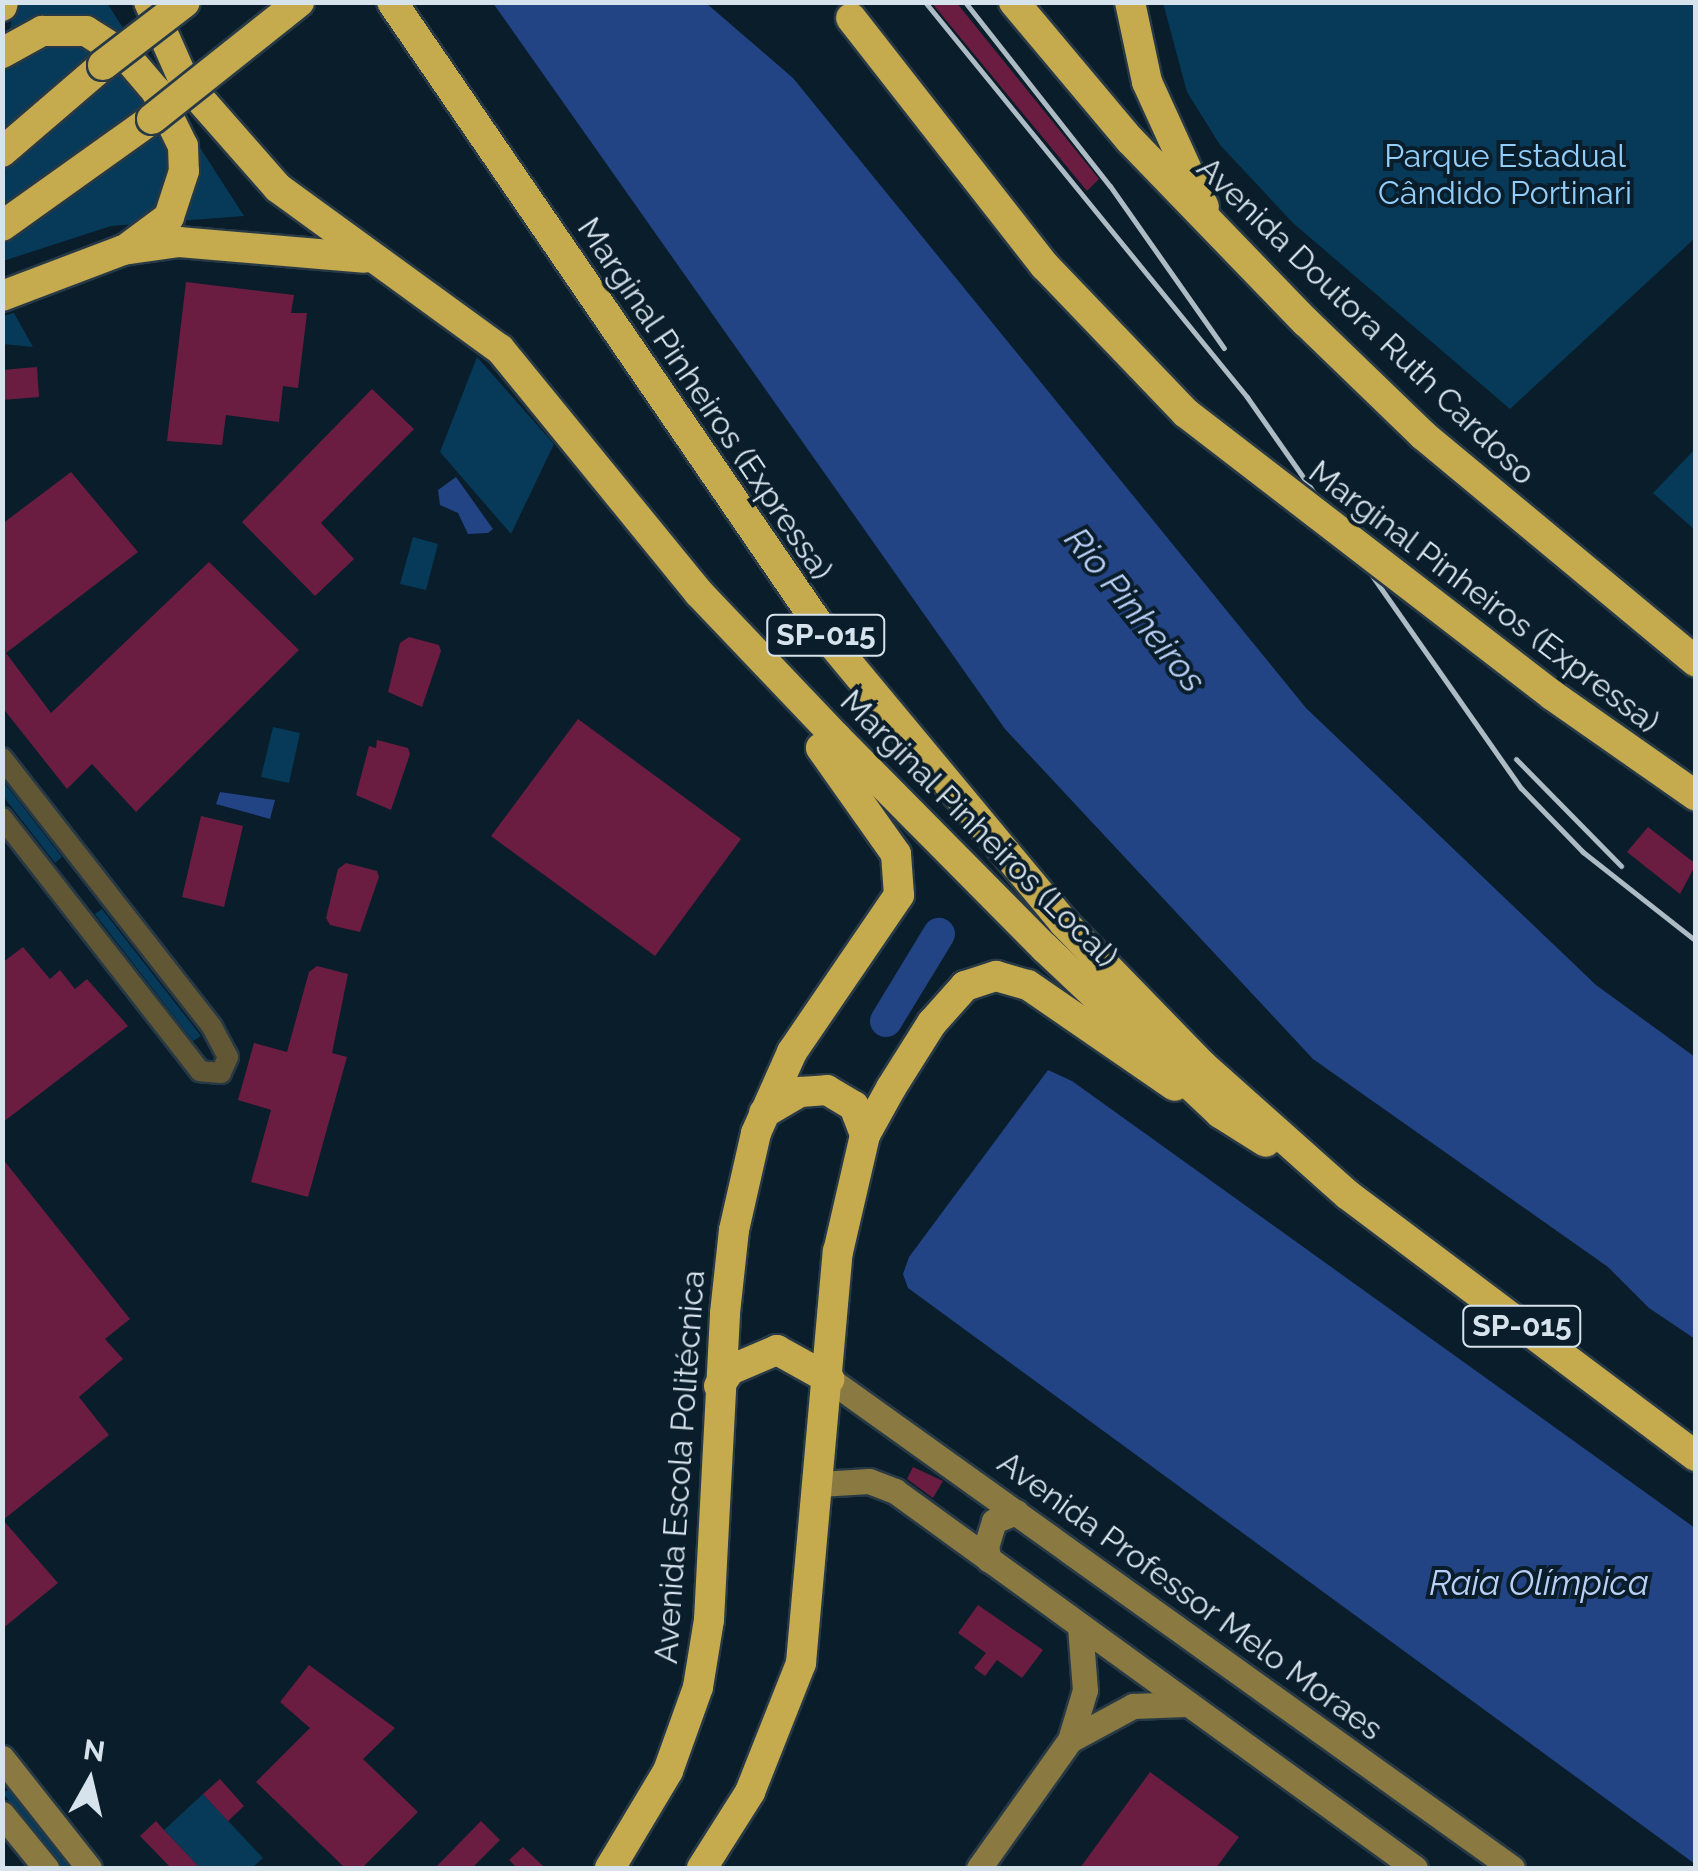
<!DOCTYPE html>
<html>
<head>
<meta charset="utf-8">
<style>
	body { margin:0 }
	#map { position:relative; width:1698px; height:1871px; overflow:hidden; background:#0a1d2a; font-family:Raleway,sans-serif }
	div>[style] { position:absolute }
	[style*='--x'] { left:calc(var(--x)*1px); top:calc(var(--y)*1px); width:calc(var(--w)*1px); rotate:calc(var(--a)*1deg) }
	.green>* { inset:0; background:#063a58 }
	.water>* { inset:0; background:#224384 }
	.river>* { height:32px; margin:-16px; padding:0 16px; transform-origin:16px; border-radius:16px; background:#224384 }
	.building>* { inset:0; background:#6a1d41 }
	.roads { filter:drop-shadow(2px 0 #273945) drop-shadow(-2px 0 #273945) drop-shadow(0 2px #273945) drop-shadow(0 -2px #273945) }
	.street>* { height:20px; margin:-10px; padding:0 10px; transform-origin:10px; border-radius:10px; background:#615735 }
	.secondary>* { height:25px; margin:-12.5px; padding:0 12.5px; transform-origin:12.5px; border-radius:12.5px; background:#8a7940 }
	.highway>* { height:30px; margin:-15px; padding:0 15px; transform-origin:15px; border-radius:15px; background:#c6aa4e }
	.rail>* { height:5px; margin:-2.5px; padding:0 2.5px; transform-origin:2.5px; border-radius:2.5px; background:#adbbc4 }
	.bridges { filter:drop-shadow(2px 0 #273945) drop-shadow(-2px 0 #273945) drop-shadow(0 2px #273945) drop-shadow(0 -2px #273945) }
	.highway-bridge>* { height:30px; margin:-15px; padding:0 15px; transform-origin:15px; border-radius:15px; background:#c6aa4e }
	span { translate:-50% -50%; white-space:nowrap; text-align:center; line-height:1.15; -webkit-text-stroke:8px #0a1d2a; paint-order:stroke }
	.shield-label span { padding:2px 8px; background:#0a1d2a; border:2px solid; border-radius:8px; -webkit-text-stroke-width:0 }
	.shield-label { font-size:30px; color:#d7e3ec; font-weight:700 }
	.park-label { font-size:32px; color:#92cefa }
	.street-label { font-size:32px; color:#d7e3ec }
	.water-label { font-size:35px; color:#bad0f6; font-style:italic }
	.frame { position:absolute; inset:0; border:5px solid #d7e3ec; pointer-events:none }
	.north { position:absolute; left:40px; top:1731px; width:100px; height:100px; -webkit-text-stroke:8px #0a1d2a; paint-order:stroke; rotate:8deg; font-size:28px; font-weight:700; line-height:40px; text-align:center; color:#d7e3ec }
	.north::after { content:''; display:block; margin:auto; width:35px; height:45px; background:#d7e3ec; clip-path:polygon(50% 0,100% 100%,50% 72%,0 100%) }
</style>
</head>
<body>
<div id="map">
	<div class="green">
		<i style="clip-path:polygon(14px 3px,107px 3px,244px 216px,111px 226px,3px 261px,3px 80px)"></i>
		<i style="clip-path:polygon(1163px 3px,1695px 3px,1695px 238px,1510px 409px,1293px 223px,1220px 145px,1187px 92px)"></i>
		<i style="clip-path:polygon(14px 313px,33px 347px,3px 344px,3px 316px)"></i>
		<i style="clip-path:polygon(477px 357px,554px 444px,511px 534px,440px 452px)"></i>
		<i style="clip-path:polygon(1695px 449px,1695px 530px,1653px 493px)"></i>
		<i style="clip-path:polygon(413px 537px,438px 544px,426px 590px,400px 584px)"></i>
		<i style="clip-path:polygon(273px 727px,300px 733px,289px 783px,261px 777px)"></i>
		<i style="clip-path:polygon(3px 781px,62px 857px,55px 863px,3px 796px)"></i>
		<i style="clip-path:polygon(102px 909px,201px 1036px,193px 1041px,95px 914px)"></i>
		<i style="clip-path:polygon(10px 1788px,73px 1868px,62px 1868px,3px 1793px)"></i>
		<i style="clip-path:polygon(203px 1794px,263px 1858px,252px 1868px,200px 1868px,164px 1830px)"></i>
	</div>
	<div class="water">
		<i style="clip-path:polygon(493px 3px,706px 3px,793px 78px,1306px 708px,1596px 985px,1695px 1057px,1695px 1339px,1649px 1308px,1608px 1267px,1313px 1059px,1005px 729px)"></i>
		<i style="clip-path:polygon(456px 477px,493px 529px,488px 533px,468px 534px,458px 513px,440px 505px,438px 490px)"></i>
		<i style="clip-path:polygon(220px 792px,275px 800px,270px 819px,216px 804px)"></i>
		<i style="clip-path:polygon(1048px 1070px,1072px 1081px,1695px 1528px,1695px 1864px,908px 1288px,903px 1274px,909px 1257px)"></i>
	</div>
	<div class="river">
		<i style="--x:886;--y:1021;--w:102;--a:-58.7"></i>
	</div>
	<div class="building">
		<i style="clip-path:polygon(931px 2px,956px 2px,1099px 179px,1087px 191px)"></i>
		<i style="clip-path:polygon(186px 282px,294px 295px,291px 313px,307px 313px,298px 388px,283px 386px,279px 422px,226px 415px,222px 445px,167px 441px)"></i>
		<i style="clip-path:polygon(37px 367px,39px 397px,2px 400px,2px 370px)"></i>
		<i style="clip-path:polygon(372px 389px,414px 429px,321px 523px,354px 559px,315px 596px,242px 522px)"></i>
		<i style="clip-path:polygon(71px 472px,138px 552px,6px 653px,51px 713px,209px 562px,299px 650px,136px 812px,92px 764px,67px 789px,2px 707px,2px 524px)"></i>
		<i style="clip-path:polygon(409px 637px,439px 645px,441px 651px,422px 707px,388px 692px,400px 643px)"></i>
		<i style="clip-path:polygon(578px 719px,741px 839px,655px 956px,491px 836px)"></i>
		<i style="clip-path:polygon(377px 740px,408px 748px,410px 754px,391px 810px,356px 795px,369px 746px,376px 748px)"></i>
		<i style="clip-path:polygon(201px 816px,243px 826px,224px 907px,182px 897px)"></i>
		<i style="clip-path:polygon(1648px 827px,1696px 864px,1680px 894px,1627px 852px)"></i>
		<i style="clip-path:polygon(346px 863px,377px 871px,379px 877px,360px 932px,330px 925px,326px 918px,338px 869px)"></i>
		<i style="clip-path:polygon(23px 947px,50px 979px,60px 970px,75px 989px,87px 979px,128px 1026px,2px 1123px,2px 963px)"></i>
		<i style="clip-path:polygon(317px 966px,348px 974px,332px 1053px,347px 1057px,308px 1197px,251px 1182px,271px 1110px,238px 1100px,254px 1043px,287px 1052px,309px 972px)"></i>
		<i style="clip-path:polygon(2px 1158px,130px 1319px,105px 1339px,123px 1359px,79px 1397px,109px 1435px,3px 1520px,58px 1583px,2px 1629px)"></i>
		<i style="clip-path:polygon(913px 1467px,943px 1481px,933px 1498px,907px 1479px)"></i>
		<i style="clip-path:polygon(978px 1605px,1043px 1650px,1022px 1678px,997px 1660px,985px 1676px,974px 1668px,986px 1653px,958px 1633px)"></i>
		<i style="clip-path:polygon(309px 1665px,395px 1728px,363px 1759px,418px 1812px,362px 1868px,345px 1868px,256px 1782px,310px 1728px,280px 1702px)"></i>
		<i style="clip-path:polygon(1150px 1772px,1239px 1837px,1216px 1868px,1080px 1868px)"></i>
		<i style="clip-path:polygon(220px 1779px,244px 1806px,228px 1821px,203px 1794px)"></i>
		<i style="clip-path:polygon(156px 1821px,164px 1830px,200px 1868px,171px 1868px,140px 1836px)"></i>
		<i style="clip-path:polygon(481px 1821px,500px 1840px,472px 1868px,435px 1868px)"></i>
		<i style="clip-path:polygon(523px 1847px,545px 1868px,517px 1868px,509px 1860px)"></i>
	</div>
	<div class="roads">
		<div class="street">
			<i style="--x:2;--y:758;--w:341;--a:52"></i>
			<i style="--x:212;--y:1027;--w:34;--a:62"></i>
			<i style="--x:228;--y:1057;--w:17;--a:114"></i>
			<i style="--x:221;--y:1073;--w:21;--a:-175"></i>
			<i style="--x:200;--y:1071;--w:321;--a:-128"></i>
		</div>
		<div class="secondary">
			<i style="--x:829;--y:1379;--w:840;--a:35.6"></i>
			<i style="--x:819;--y:1484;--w:50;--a:-3.4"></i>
			<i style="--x:869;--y:1481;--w:28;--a:21"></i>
			<i style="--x:895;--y:1491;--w:642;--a:35.94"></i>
			<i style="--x:989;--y:1560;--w:13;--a:-103"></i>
			<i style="--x:986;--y:1547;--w:27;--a:-73"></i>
			<i style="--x:994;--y:1521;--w:24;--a:-22"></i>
			<i style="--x:1070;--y:1740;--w:72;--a:-28.4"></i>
			<i style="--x:1133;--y:1706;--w:52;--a:-2.2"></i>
			<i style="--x:2;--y:1758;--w:140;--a:51.7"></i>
			<i style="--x:2;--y:1814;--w:70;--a:50.8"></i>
			<i style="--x:979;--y:1868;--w:157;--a:-54.6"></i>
			<i style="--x:1070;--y:1740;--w:52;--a:-73.3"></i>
			<i style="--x:1085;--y:1690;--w:64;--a:-94.5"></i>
		</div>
		<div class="highway">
			<i style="--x:149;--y:2;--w:86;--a:66.1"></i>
			<i style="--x:184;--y:81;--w:142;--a:48.7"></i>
			<i style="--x:278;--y:188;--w:274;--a:36"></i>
			<i style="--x:500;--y:349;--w:315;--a:50.8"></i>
			<i style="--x:699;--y:593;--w:199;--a:46.4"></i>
			<i style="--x:836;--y:737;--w:297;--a:45.3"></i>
			<i style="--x:1045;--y:948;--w:241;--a:43.3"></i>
			<i style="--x:1220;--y:1113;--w:54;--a:32.2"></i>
			<i style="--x:392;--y:2;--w:775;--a:55.57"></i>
			<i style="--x:830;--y:641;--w:366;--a:50.3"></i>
			<i style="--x:1064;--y:923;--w:198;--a:45.8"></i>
			<i style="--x:1202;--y:1065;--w:195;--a:41.7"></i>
			<i style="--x:1348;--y:1195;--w:435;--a:36.9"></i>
			<i style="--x:1014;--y:2;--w:180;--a:50"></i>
			<i style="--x:1130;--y:140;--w:253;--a:46"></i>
			<i style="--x:1306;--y:322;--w:163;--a:44"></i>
			<i style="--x:1423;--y:435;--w:355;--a:39.7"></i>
			<i style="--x:1130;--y:2;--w:82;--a:78"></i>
			<i style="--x:1147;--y:82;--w:137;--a:65.5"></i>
			<i style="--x:2;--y:6;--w:4;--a:-76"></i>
			<i style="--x:2;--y:53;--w:46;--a:-28.8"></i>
			<i style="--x:42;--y:31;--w:44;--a:0"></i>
			<i style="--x:86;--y:31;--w:47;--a:32"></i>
			<i style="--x:126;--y:56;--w:46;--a:49.4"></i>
			<i style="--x:156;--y:91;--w:61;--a:63.9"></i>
			<i style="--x:183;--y:146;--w:25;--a:88"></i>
			<i style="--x:184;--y:171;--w:48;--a:108.1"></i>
			<i style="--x:169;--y:217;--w:49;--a:143.4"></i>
			<i style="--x:2;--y:152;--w:133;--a:-40.7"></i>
			<i style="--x:2;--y:226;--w:184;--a:-35.5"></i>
			<i style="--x:2;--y:296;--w:129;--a:-20.8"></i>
			<i style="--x:123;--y:250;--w:57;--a:-8.1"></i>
			<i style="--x:179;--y:242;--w:186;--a:4.9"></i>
			<i style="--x:764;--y:1113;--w:42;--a:-30.3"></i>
			<i style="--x:800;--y:1092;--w:27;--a:-4"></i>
			<i style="--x:827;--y:1090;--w:31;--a:31"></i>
			<i style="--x:854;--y:1106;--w:31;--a:69"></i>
			<i style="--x:719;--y:1386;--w:19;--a:-55"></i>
			<i style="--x:730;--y:1370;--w:51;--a:-23.1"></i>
			<i style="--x:777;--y:1350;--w:60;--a:29.1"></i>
			<i style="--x:610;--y:1868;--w:113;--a:-59.1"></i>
			<i style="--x:668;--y:1771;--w:89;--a:-70.3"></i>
			<i style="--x:698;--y:1687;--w:68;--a:-80.7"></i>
			<i style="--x:709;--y:1620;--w:307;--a:-87"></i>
			<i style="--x:725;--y:1313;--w:83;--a:-83.8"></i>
			<i style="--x:734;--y:1230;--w:99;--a:-77.2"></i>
			<i style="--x:756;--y:1133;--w:89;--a:-66"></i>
			<i style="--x:792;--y:1052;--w:190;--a:-55.7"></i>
			<i style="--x:899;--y:895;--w:41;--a:-94.2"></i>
			<i style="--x:896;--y:854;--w:130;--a:-125.3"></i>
			<i style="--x:702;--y:1868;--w:90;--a:-57.7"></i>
			<i style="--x:750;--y:1792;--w:139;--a:-68.4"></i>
			<i style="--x:801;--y:1663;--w:413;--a:-84.9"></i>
			<i style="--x:838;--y:1252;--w:120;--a:-77"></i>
			<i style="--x:865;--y:1135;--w:54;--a:-61"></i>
			<i style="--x:891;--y:1088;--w:77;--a:-57.8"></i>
			<i style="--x:932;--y:1023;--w:50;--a:-48.3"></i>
			<i style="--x:965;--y:986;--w:33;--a:-18"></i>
			<i style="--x:996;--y:976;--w:33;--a:16"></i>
			<i style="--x:1028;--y:985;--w:178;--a:34.5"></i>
		</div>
	</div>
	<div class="rail">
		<i style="--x:925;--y:2;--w:510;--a:50.81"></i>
		<i style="--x:1247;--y:397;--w:477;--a:55"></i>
		<i style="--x:1521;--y:788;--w:89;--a:45.9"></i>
		<i style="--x:1583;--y:852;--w:144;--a:38.2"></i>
		<i style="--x:965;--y:2;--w:234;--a:51.8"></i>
		<i style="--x:1110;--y:186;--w:198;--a:54.9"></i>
		<i style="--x:1516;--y:759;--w:150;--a:45.5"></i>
	</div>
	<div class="bridges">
		<div class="highway-bridge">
			<i style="--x:851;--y:18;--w:315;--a:52"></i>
			<i style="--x:1045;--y:266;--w:204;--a:46.2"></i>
			<i style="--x:1186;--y:413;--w:462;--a:37.6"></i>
			<i style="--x:1552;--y:695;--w:176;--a:35"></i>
			<i style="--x:103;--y:65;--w:103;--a:-37.5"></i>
			<i style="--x:152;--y:119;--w:188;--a:-38.5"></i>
		</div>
	</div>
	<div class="shield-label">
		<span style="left:826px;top:635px">SP-015</span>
		<span style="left:1522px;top:1326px">SP-015</span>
	</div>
	<div class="park-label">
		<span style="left:1505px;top:175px">Parque Estadual<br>Cândido Portinari</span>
	</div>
	<div class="street-label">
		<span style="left:1366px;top:321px;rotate:44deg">Avenida Doutora Ruth Cardoso</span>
		<span style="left:705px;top:399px;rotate:56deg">Marginal Pinheiros (Expressa)</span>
		<span style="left:1484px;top:597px;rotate:37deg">Marginal Pinheiros (Expressa)</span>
		<span style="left:979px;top:829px;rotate:45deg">Marginal Pinheiros (Local)</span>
		<span style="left:680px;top:1467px;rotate:-86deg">Avenida Escola Politécnica</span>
		<span style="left:1190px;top:1596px;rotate:36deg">Avenida Professor Melo Moraes</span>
	</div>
	<div class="water-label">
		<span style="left:1135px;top:610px;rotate:51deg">Rio Pinheiros</span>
		<span style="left:1539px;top:1583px">Raia Olímpica</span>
	</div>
	<div class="frame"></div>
	<div class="north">N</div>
</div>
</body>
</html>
